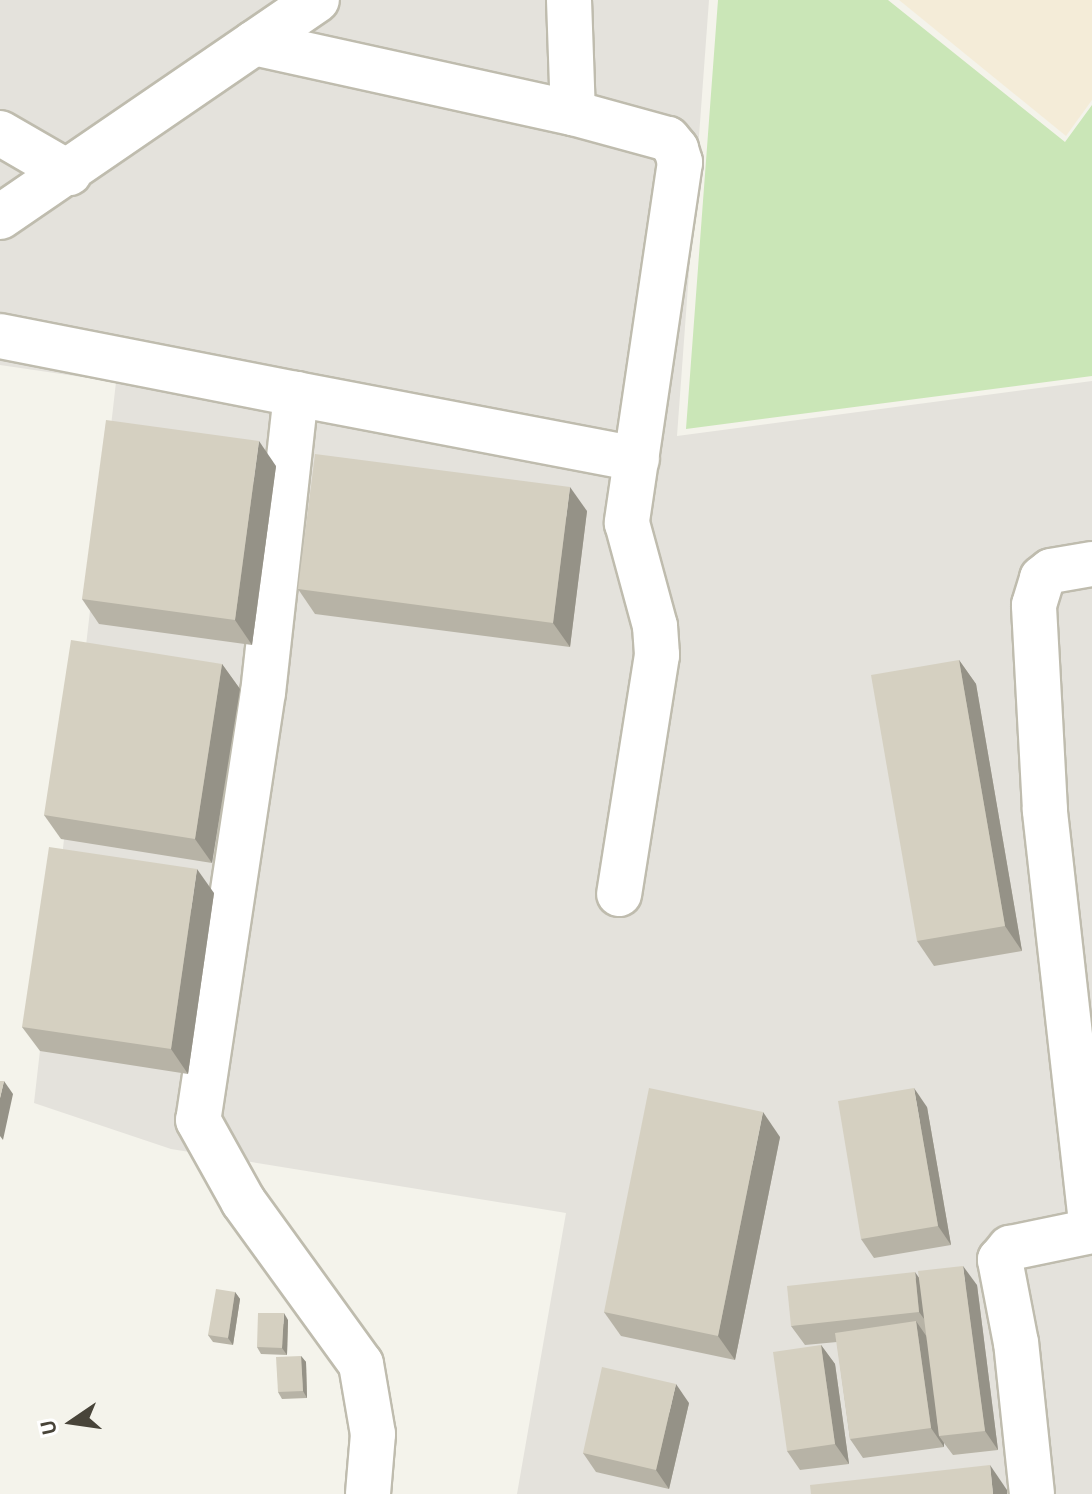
<!DOCTYPE html>
<html>
<head>
<meta charset="utf-8">
<style>
	body { margin:0 }
	#map { position:relative; width:1092px; height:1494px; overflow:hidden; background:#f4f3eb; font-family:"Alegreya Sans",sans-serif }
	div>[style] { position:absolute }
	[style*='--x'] { left:calc(var(--x)*1px); top:calc(var(--y)*1px); width:calc(var(--w)*1px); rotate:calc(var(--a)*1deg) }
	.commercial>* { inset:0; background:#f4ecd8 }
	.industrial>* { inset:0; background:#e4e2dc }
	.green>* { inset:0; background:#cae6b7 }
	.roads { filter:drop-shadow(2px 0 #bfbcae) drop-shadow(-2px 0 #bfbcae) drop-shadow(0 2px #bfbcae) drop-shadow(0 -2px #bfbcae) }
	.minor>* { height:44px; margin:-22px; padding:0 22px; transform-origin:22px; border-radius:22px; background:#fff }
	.wall>* { inset:0; background:#b7b3a6 }
	.shaded-wall>* { inset:0; background:#959287 }
	.building>* { inset:0; background:#d5d0c1 }
	span { translate:-50% -50%; white-space:nowrap; text-align:center; line-height:1.15; -webkit-text-stroke:7px #fff; paint-order:stroke }
	.north { position:absolute; left:32px; top:1382px; width:80px; height:80px; -webkit-text-stroke:6px #fff; paint-order:stroke; rotate:257deg; font-size:22px; font-weight:700; line-height:32px; text-align:center; color:#484439 }
	.north::after { content:''; display:block; margin:auto; width:28px; height:36px; background:#484439; clip-path:polygon(50% 0,100% 100%,50% 72%,0 100%) }
</style>
</head>
<body>
<div id="map">
	<div class="commercial">
		<i style="clip-path:polygon(899px 0,1092px 0,1092px 100px,1066px 136px)"></i>
	</div>
	<div class="industrial">
		<i style="clip-path:polygon(0 0,709px 0,677px 436px,1092px 381px,1092px 1494px,517px 1494px,566px 1213px,171px 1149px,34px 1103px,116px 382px,0 365px)"></i>
	</div>
	<div class="green">
		<i style="clip-path:polygon(718px 0,888px 0,1065px 142px,1092px 105px,1092px 376px,686px 429px)"></i>
	</div>
	<div class="roads">
		<div class="minor">
			<i style="--x:569;--y:0;--w:113;--a:88"></i>
			<i style="--x:254;--y:43;--w:327;--a:12.4"></i>
			<i style="--x:573;--y:113;--w:98;--a:15.3"></i>
			<i style="--x:668;--y:139;--w:13;--a:51"></i>
			<i style="--x:676;--y:149;--w:14;--a:73"></i>
			<i style="--x:680;--y:162;--w:365;--a:98.4"></i>
			<i style="--x:627;--y:523;--w:107;--a:74.8"></i>
			<i style="--x:655;--y:626;--w:29;--a:86"></i>
			<i style="--x:657;--y:655;--w:242;--a:99"></i>
			<i style="--x:0;--y:133;--w:80;--a:30.1"></i>
			<i style="--x:0;--y:217;--w:384;--a:-34.4"></i>
			<i style="--x:0;--y:336;--w:302;--a:11.1"></i>
			<i style="--x:296;--y:394;--w:300;--a:96.3"></i>
			<i style="--x:263;--y:692;--w:433;--a:98.6"></i>
			<i style="--x:198;--y:1120;--w:93;--a:60.9"></i>
			<i style="--x:243;--y:1201;--w:201;--a:54.1"></i>
			<i style="--x:361;--y:1364;--w:71;--a:80.3"></i>
			<i style="--x:373;--y:1434;--w:60;--a:94.8"></i>
			<i style="--x:296;--y:394;--w:347;--a:10.8"></i>
			<i style="--x:1092;--y:1231;--w:424;--a:-96.4"></i>
			<i style="--x:1045;--y:810;--w:205;--a:-93.1"></i>
			<i style="--x:1034;--y:605;--w:28;--a:-73"></i>
			<i style="--x:1042;--y:578;--w:11;--a:-38"></i>
			<i style="--x:1051;--y:571;--w:42;--a:-9.7"></i>
			<i style="--x:1032;--y:1494;--w:152;--a:-96"></i>
			<i style="--x:1016;--y:1343;--w:85;--a:-100.9"></i>
			<i style="--x:1000;--y:1260;--w:16;--a:-50"></i>
			<i style="--x:1010;--y:1248;--w:84;--a:-11.7"></i>
		</div>
	</div>
	<div class="wall">
		<i style="clip-path:polygon(276px 466px,252px 645px,99px 624px,82px 599px)"></i>
		<i style="clip-path:polygon(587px 511px,570px 647px,315px 614px,298px 589px)"></i>
		<i style="clip-path:polygon(959px 660px,976px 684px,1022px 951px,934px 966px,917px 941px)"></i>
		<i style="clip-path:polygon(222px 664px,240px 689px,212px 863px,61px 839px,44px 815px)"></i>
		<i style="clip-path:polygon(214px 893px,188px 1074px,40px 1051px,22px 1027px)"></i>
		<i style="clip-path:polygon(927px 1107px,951px 1245px,874px 1258px,861px 1239px)"></i>
		<i style="clip-path:polygon(780px 1137px,735px 1360px,621px 1336px,604px 1312px)"></i>
		<i style="clip-path:polygon(919px 1277px,977px 1285px,998px 1450px,953px 1455px,944px 1443px,944px 1447px,863px 1458px,850px 1439px,837px 1342px,805px 1345px,791px 1326px)"></i>
		<i style="clip-path:polygon(235px 1292px,240px 1299px,233px 1345px,213px 1342px,208px 1335px)"></i>
		<i style="clip-path:polygon(288px 1320px,287px 1355px,261px 1354px,257px 1347px)"></i>
		<i style="clip-path:polygon(821px 1345px,835px 1364px,849px 1464px,800px 1470px,787px 1451px)"></i>
		<i style="clip-path:polygon(301px 1356px,306px 1362px,307px 1398px,282px 1399px,278px 1392px)"></i>
		<i style="clip-path:polygon(689px 1403px,669px 1489px,596px 1472px,583px 1453px)"></i>
	</div>
	<div class="shaded-wall">
		<i style="clip-path:polygon(259px 441px,276px 466px,252px 645px,235px 620px)"></i>
		<i style="clip-path:polygon(570px 487px,587px 511px,570px 647px,553px 623px)"></i>
		<i style="clip-path:polygon(959px 660px,976px 684px,1022px 951px,1005px 926px)"></i>
		<i style="clip-path:polygon(222px 664px,240px 689px,212px 863px,195px 839px)"></i>
		<i style="clip-path:polygon(197px 869px,214px 893px,188px 1074px,171px 1049px)"></i>
		<i style="clip-path:polygon(4px 1081px,13px 1094px,3px 1140px,0 1136px,0 1098px)"></i>
		<i style="clip-path:polygon(914px 1088px,927px 1107px,951px 1245px,938px 1226px)"></i>
		<i style="clip-path:polygon(763px 1112px,780px 1137px,735px 1360px,718px 1336px)"></i>
		<i style="clip-path:polygon(963px 1266px,977px 1285px,998px 1450px,985px 1431px)"></i>
		<i style="clip-path:polygon(915px 1272px,928px 1291px,933px 1331px,919px 1312px)"></i>
		<i style="clip-path:polygon(235px 1292px,240px 1299px,233px 1345px,228px 1338px)"></i>
		<i style="clip-path:polygon(284px 1313px,288px 1320px,287px 1355px,282px 1348px)"></i>
		<i style="clip-path:polygon(916px 1321px,929px 1340px,939px 1436px,944px 1443px,944px 1447px,931px 1428px)"></i>
		<i style="clip-path:polygon(821px 1345px,835px 1364px,849px 1464px,835px 1444px)"></i>
		<i style="clip-path:polygon(301px 1356px,306px 1362px,307px 1398px,303px 1391px)"></i>
		<i style="clip-path:polygon(676px 1384px,689px 1403px,669px 1489px,656px 1470px)"></i>
		<i style="clip-path:polygon(990px 1465px,1007px 1490px,1007px 1494px,993px 1494px)"></i>
	</div>
	<div class="building">
		<i style="clip-path:polygon(106px 420px,259px 441px,235px 620px,82px 599px)"></i>
		<i style="clip-path:polygon(315px 454px,570px 487px,553px 623px,298px 589px)"></i>
		<i style="clip-path:polygon(71px 640px,222px 664px,195px 839px,44px 815px)"></i>
		<i style="clip-path:polygon(959px 660px,1005px 926px,917px 941px,871px 675px)"></i>
		<i style="clip-path:polygon(49px 847px,197px 869px,171px 1049px,22px 1027px)"></i>
		<i style="clip-path:polygon(0 1081px,4px 1081px,0 1098px)"></i>
		<i style="clip-path:polygon(649px 1088px,763px 1112px,718px 1336px,604px 1312px)"></i>
		<i style="clip-path:polygon(914px 1088px,938px 1226px,861px 1239px,838px 1101px)"></i>
		<i style="clip-path:polygon(963px 1266px,985px 1431px,939px 1436px,918px 1271px)"></i>
		<i style="clip-path:polygon(915px 1272px,919px 1312px,791px 1326px,787px 1286px)"></i>
		<i style="clip-path:polygon(216px 1289px,235px 1292px,228px 1338px,208px 1335px)"></i>
		<i style="clip-path:polygon(258px 1313px,284px 1313px,282px 1348px,257px 1347px)"></i>
		<i style="clip-path:polygon(916px 1321px,931px 1428px,850px 1439px,835px 1333px)"></i>
		<i style="clip-path:polygon(821px 1345px,835px 1444px,787px 1451px,773px 1352px)"></i>
		<i style="clip-path:polygon(301px 1356px,303px 1391px,278px 1392px,276px 1357px)"></i>
		<i style="clip-path:polygon(602px 1367px,676px 1384px,656px 1470px,583px 1453px)"></i>
		<i style="clip-path:polygon(990px 1465px,993px 1494px,811px 1494px,810px 1485px)"></i>
	</div>
	<div class="north">U</div>
</div>
</body>
</html>
